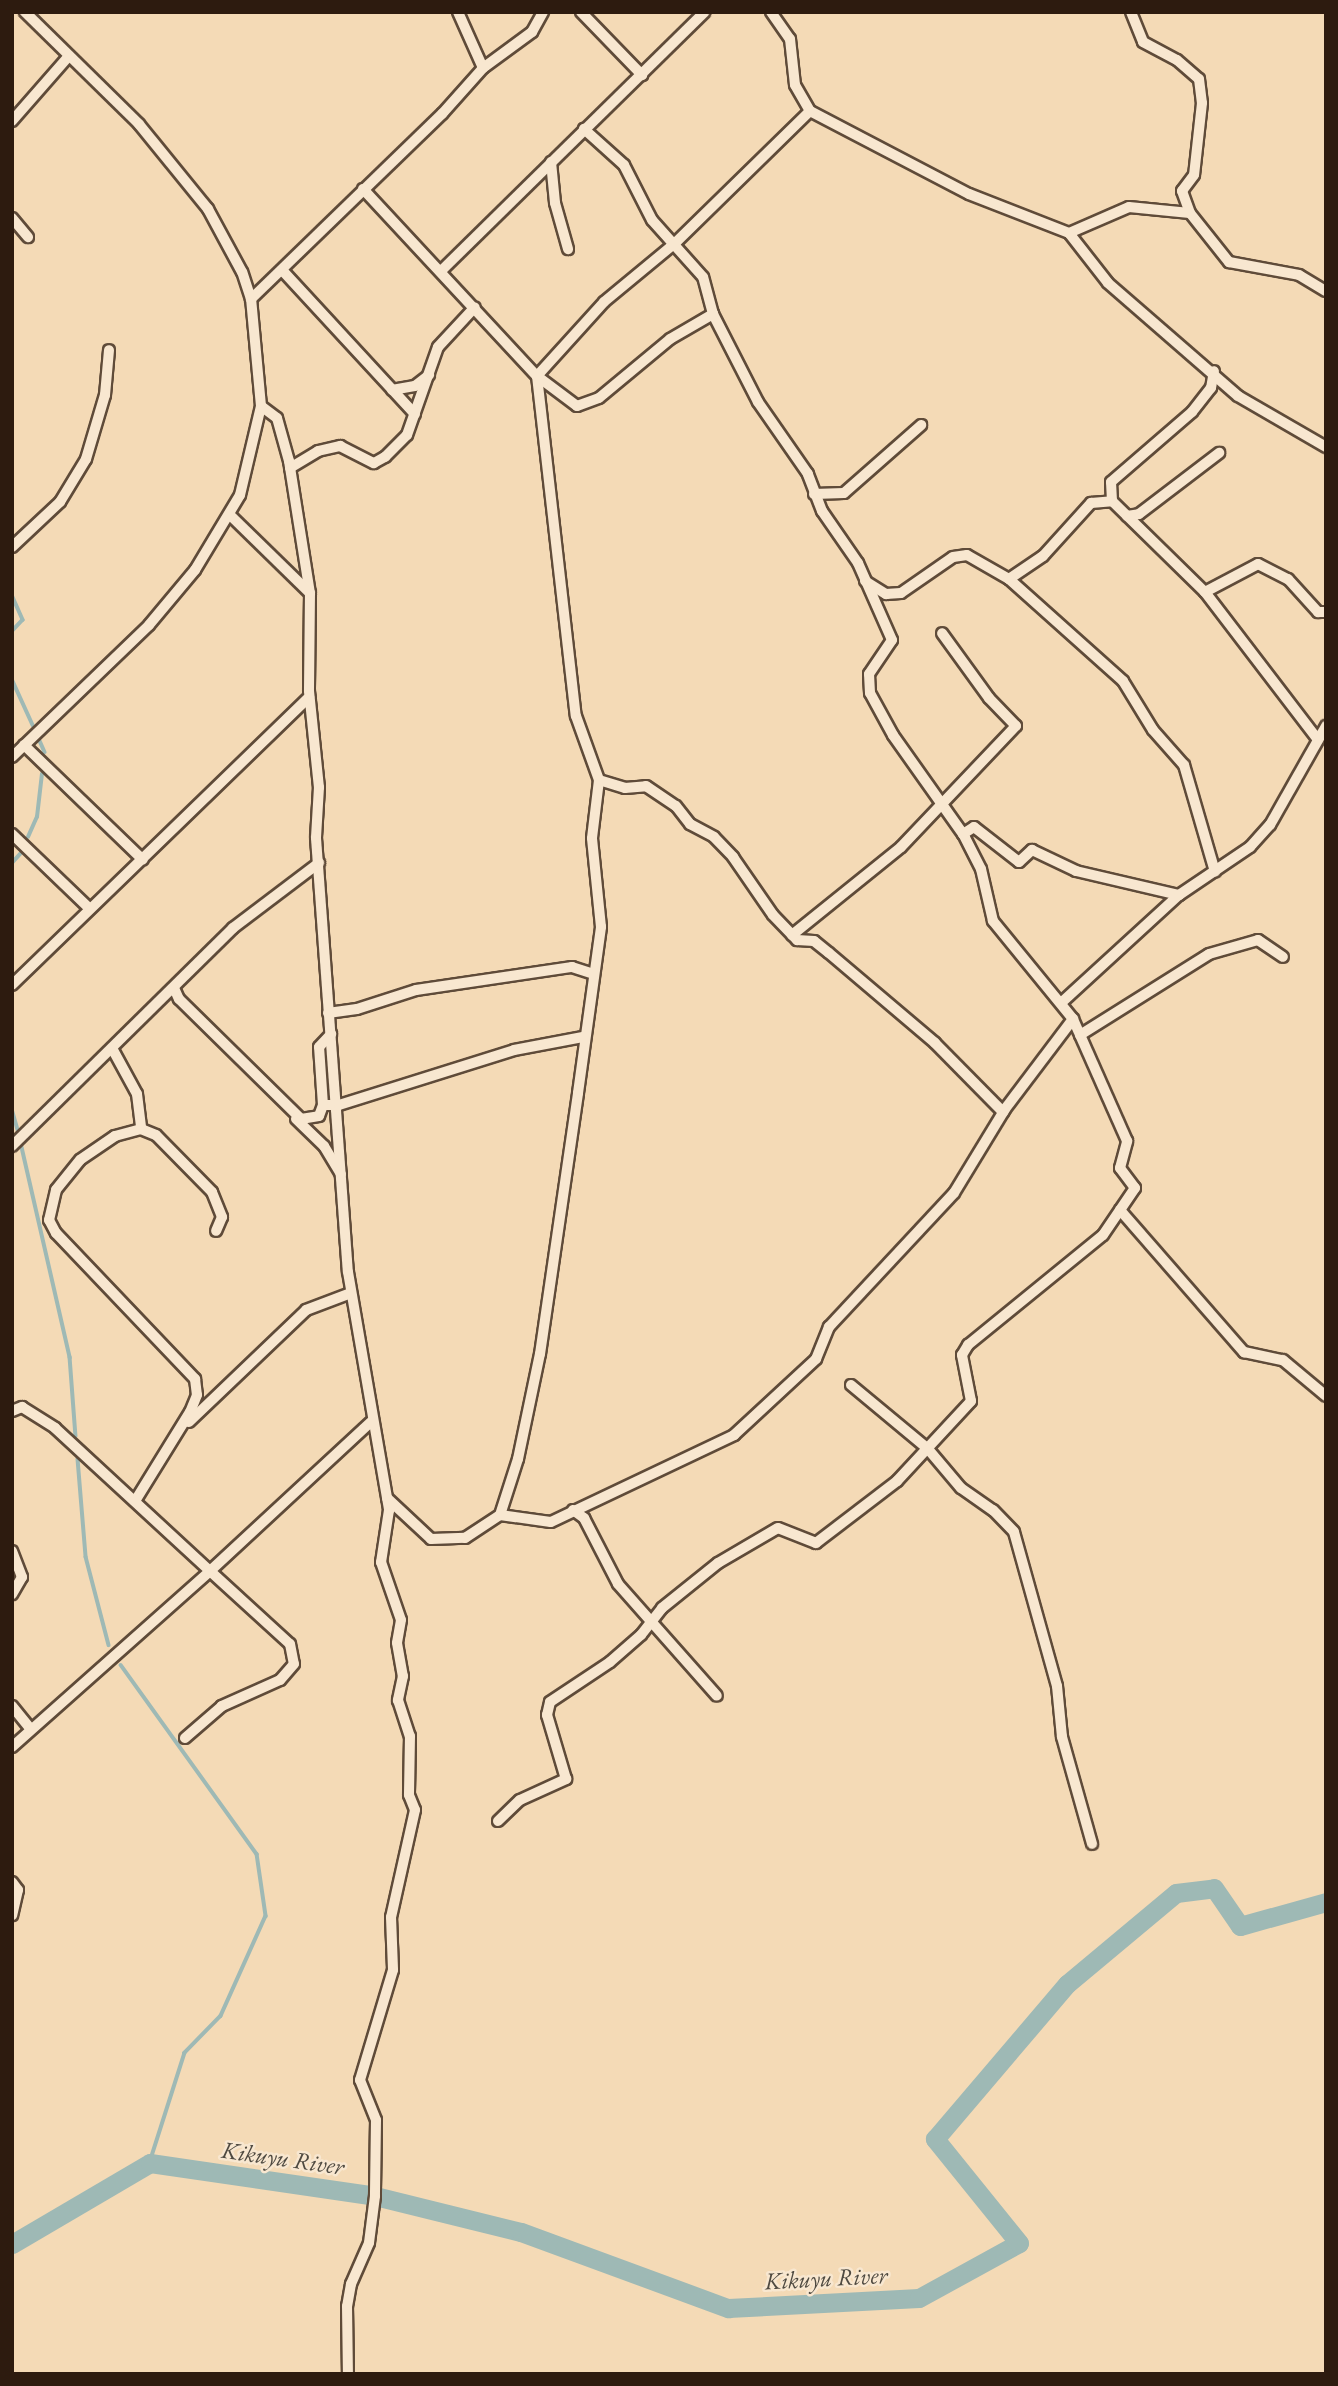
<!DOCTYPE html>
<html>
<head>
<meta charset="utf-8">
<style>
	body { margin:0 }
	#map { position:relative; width:1338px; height:2386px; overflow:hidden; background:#f4dab6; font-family:"EB Garamond",serif }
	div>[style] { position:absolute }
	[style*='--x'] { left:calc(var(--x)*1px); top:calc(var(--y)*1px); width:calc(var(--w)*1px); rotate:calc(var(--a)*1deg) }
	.stream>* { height:3.5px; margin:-1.75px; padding:0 1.75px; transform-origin:1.75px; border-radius:1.75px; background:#9eb9b5 }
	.river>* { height:19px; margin:-9.5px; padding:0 9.5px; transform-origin:9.5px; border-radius:9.5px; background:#9eb9b5 }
	.roads { filter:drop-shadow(2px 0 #5f4b39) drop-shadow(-2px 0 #5f4b39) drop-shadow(0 2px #5f4b39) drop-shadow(0 -2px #5f4b39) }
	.street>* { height:10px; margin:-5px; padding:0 5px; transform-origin:5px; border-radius:5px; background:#f8e7d0 }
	span { translate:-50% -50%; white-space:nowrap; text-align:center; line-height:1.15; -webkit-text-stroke:5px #f8e7d0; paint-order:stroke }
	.water-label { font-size:24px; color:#4f4a41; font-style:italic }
	.frame { position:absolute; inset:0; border:14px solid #2d1b0f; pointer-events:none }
</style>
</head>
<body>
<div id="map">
	<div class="stream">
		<i style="--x:12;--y:595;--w:27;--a:66"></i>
		<i style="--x:23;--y:620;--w:16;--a:133"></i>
		<i style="--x:12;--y:679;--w:51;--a:65.5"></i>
		<i style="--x:40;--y:741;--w:12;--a:66"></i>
		<i style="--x:28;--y:837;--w:22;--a:-66"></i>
		<i style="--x:37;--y:817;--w:43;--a:-83.4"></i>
		<i style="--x:12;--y:863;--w:12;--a:-48"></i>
		<i style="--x:12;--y:1109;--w:26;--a:74"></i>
		<i style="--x:21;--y:1143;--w:220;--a:77.1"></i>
		<i style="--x:70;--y:1357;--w:79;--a:85.7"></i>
		<i style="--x:78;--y:1459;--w:98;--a:85.3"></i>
		<i style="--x:86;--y:1557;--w:91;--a:75.4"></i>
		<i style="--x:121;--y:1665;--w:233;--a:54.3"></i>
		<i style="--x:257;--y:1854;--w:63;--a:81.7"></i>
		<i style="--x:266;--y:1916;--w:110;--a:114.2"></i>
		<i style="--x:221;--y:2016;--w:52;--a:134.2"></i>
		<i style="--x:185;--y:2053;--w:115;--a:107.7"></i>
	</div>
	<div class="river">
		<i style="--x:12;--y:2244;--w:160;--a:-30.4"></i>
		<i style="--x:150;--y:2163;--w:227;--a:8.3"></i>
		<i style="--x:375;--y:2196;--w:150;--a:13.9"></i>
		<i style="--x:521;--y:2232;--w:221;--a:20.2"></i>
		<i style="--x:728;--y:2308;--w:191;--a:-3"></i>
		<i style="--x:919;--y:2298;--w:114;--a:-28.8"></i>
		<i style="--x:1019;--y:2243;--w:134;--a:-128.9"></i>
		<i style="--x:935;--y:2139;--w:204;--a:-49.6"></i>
		<i style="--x:1067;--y:1984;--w:142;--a:-39.9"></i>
		<i style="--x:1176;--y:1893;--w:38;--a:-7"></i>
		<i style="--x:1214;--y:1888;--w:46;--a:55.6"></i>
		<i style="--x:1240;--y:1926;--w:89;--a:-15.6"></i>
	</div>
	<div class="roads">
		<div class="street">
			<i style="--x:458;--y:12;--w:61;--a:65.9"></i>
			<i style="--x:581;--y:12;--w:88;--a:45.9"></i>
			<i style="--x:771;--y:12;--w:33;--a:55"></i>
			<i style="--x:790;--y:39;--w:46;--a:83.8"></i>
			<i style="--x:795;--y:85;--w:30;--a:60"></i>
			<i style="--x:810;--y:111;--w:179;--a:27.6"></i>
			<i style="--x:969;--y:194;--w:107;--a:21.3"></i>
			<i style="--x:1069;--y:233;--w:63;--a:52"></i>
			<i style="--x:1108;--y:283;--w:172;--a:41"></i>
			<i style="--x:1238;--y:396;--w:102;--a:30.1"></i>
			<i style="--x:1131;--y:12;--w:32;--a:68"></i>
			<i style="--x:1143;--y:42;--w:38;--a:28"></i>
			<i style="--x:1177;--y:60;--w:29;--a:41"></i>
			<i style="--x:1199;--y:79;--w:24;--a:83"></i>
			<i style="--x:1202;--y:103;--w:72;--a:96.3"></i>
			<i style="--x:1194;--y:175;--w:20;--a:127"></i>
			<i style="--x:1182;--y:191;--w:23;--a:70"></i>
			<i style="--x:1190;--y:213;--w:63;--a:51.5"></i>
			<i style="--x:1229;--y:262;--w:71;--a:10.5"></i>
			<i style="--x:1299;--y:275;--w:31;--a:31"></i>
			<i style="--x:810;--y:111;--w:190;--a:135.6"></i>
			<i style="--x:674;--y:244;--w:91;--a:140.4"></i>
			<i style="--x:604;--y:302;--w:100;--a:132.2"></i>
			<i style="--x:537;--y:376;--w:342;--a:83.5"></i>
			<i style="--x:576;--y:716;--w:68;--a:70.2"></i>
			<i style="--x:599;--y:780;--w:27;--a:17"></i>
			<i style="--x:625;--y:788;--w:21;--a:-5"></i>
			<i style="--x:646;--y:786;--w:36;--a:34"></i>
			<i style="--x:676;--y:806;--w:23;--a:52"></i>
			<i style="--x:690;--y:824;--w:27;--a:28"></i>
			<i style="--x:714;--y:837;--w:28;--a:46"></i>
			<i style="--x:733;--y:857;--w:70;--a:55.4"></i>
			<i style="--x:773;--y:915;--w:35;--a:46"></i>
			<i style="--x:797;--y:940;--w:17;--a:3"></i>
			<i style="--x:814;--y:941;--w:19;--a:39"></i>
			<i style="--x:829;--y:953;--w:139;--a:40.3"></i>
			<i style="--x:935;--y:1043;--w:97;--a:45.4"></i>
			<i style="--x:12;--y:121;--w:85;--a:-48.8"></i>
			<i style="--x:551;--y:162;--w:41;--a:84.4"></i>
			<i style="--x:555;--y:203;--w:48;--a:74.2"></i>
			<i style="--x:363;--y:189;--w:255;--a:47.1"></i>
			<i style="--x:537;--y:376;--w:50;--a:36.9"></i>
			<i style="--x:577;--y:406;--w:23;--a:-20"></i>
			<i style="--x:599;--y:398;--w:92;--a:-39.7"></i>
			<i style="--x:670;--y:339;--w:50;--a:-30.2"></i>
			<i style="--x:12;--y:218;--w:25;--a:50"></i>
			<i style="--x:1069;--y:233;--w:65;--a:-23.4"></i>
			<i style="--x:1129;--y:207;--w:61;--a:5.6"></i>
			<i style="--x:282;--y:270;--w:196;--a:47.3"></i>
			<i style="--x:442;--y:270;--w:368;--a:-44.5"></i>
			<i style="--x:251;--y:299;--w:266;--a:-44.1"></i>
			<i style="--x:442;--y:114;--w:62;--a:-48.3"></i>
			<i style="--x:483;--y:68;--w:61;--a:-36.3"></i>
			<i style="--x:532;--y:32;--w:23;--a:-61"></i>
			<i style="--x:392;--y:390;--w:23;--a:-10"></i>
			<i style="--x:415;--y:386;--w:18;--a:-38"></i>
			<i style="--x:261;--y:406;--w:20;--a:37"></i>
			<i style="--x:277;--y:418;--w:45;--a:74.4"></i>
			<i style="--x:289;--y:461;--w:134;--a:81"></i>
			<i style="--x:310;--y:593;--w:98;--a:90.6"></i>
			<i style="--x:309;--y:691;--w:97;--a:84.1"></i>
			<i style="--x:319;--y:787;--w:51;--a:93.4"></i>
			<i style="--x:316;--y:838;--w:435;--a:85.8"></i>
			<i style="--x:348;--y:1272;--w:242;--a:80.2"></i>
			<i style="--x:389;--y:1510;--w:53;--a:98.7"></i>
			<i style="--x:381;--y:1562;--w:61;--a:71"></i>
			<i style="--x:401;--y:1620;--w:23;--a:100"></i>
			<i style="--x:397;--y:1643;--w:34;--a:80"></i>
			<i style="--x:403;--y:1676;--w:25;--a:102"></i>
			<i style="--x:398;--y:1700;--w:38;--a:72"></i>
			<i style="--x:410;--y:1736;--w:59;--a:91"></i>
			<i style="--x:409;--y:1795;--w:16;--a:68"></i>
			<i style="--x:415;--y:1810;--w:110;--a:102.6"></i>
			<i style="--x:391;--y:1917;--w:53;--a:87.8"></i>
			<i style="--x:393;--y:1970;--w:115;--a:106.7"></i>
			<i style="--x:360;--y:2080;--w:43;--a:68.2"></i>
			<i style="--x:376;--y:2120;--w:76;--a:90.8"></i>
			<i style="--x:375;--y:2196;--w:47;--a:97.3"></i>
			<i style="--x:369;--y:2243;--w:45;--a:113.7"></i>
			<i style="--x:351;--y:2284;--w:22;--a:100"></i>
			<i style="--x:347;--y:2306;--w:68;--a:89.2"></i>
			<i style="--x:290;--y:468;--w:33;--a:-31"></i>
			<i style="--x:318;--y:451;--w:23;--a:-13"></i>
			<i style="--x:340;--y:446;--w:38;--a:27"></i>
			<i style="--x:374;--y:463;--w:13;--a:-29"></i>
			<i style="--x:385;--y:457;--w:31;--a:-45"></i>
			<i style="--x:407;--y:435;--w:93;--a:-70.6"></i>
			<i style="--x:438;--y:347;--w:54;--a:-47.2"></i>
			<i style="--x:814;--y:494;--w:30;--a:-2"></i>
			<i style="--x:844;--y:493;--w:103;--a:-41.4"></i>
			<i style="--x:1112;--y:501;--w:19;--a:-93"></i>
			<i style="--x:1111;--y:482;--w:107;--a:-40.8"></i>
			<i style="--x:1192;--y:412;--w:31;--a:-52"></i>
			<i style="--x:1211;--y:388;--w:17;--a:-80"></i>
			<i style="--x:231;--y:516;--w:110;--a:44.3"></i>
			<i style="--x:1127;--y:516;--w:12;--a:-9"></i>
			<i style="--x:1139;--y:514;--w:101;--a:-37.3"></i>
			<i style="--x:12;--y:547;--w:66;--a:-43.2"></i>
			<i style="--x:60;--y:502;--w:50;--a:-58.8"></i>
			<i style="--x:86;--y:459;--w:67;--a:-73.5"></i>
			<i style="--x:105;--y:395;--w:45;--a:-84.9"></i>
			<i style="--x:1009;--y:579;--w:41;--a:-34.1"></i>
			<i style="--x:1043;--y:556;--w:72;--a:-47.8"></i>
			<i style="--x:1091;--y:503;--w:21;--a:-5"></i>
			<i style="--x:1112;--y:501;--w:130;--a:44.4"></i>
			<i style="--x:1205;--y:592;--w:186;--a:52.6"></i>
			<i style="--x:865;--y:581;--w:25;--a:32"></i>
			<i style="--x:886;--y:594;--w:15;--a:-4"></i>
			<i style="--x:901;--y:593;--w:63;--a:-34.7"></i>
			<i style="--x:953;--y:557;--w:14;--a:-8"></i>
			<i style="--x:967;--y:555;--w:48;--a:29.7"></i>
			<i style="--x:1009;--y:579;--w:153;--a:41.8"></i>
			<i style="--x:1123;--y:681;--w:57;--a:58.5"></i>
			<i style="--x:1153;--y:730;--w:47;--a:48.5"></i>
			<i style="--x:1184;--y:765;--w:111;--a:73.8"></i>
			<i style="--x:1205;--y:592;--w:60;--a:-27.8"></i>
			<i style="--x:1258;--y:564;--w:34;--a:27"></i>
			<i style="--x:1288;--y:579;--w:45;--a:47.7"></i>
			<i style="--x:1318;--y:612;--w:8;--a:0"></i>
			<i style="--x:24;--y:745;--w:165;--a:44"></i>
			<i style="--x:12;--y:757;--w:190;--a:-43.9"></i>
			<i style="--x:149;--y:625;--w:72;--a:-50.1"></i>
			<i style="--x:195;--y:570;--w:87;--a:-59"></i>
			<i style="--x:240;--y:495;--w:91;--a:-76.7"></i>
			<i style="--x:261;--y:406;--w:107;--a:-95.3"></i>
			<i style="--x:251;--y:299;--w:28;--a:-108"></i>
			<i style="--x:242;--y:272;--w:72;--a:-118.4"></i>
			<i style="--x:208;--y:209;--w:109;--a:-129.1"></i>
			<i style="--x:139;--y:124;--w:160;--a:-135.5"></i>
			<i style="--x:12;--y:834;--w:107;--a:43.9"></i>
			<i style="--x:963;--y:834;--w:13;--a:-32"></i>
			<i style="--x:974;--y:827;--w:57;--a:37.9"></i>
			<i style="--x:1019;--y:862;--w:18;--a:-43"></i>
			<i style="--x:1032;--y:850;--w:49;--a:25.5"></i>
			<i style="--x:1076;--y:871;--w:106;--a:13.1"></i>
			<i style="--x:792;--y:935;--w:140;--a:-38.9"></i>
			<i style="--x:901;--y:847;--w:167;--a:-46.5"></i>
			<i style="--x:1016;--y:726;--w:39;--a:-134"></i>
			<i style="--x:989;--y:698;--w:80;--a:-125.9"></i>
			<i style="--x:12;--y:985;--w:414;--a:-44.1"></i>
			<i style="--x:174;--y:988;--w:12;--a:66"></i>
			<i style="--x:179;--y:999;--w:171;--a:44.5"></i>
			<i style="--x:301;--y:1119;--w:18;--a:-9"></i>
			<i style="--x:319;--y:1116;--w:12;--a:-70"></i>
			<i style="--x:323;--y:1105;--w:16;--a:0"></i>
			<i style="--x:339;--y:1105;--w:183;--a:-17.4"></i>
			<i style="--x:514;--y:1050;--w:70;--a:-10.7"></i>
			<i style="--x:1061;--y:1003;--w:160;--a:-42.5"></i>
			<i style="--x:1179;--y:895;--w:86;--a:-34.1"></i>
			<i style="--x:1250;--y:847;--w:30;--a:-48"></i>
			<i style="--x:1270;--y:825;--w:114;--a:-60.5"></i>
			<i style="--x:328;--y:1013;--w:29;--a:-8"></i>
			<i style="--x:357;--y:1009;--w:62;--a:-17.9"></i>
			<i style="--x:416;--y:990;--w:158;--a:-8.4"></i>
			<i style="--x:572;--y:967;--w:22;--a:18"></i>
			<i style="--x:1080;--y:1035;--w:152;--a:-32.1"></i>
			<i style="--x:1209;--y:954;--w:51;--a:-15.9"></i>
			<i style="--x:1258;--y:940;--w:30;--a:34"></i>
			<i style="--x:113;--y:1050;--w:50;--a:61.4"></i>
			<i style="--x:137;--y:1094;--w:35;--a:83"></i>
			<i style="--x:141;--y:1129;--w:27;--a:165"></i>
			<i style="--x:115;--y:1136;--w:42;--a:145.6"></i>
			<i style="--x:80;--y:1160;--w:38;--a:129"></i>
			<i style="--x:56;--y:1190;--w:31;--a:103"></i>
			<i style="--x:49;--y:1220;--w:15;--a:62"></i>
			<i style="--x:56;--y:1233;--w:202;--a:46.4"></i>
			<i style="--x:195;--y:1379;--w:16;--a:83"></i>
			<i style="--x:197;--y:1395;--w:18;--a:112"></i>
			<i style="--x:190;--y:1412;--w:105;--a:121.7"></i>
			<i style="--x:323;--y:1105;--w:58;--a:-93.9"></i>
			<i style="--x:319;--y:1047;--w:18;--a:-47"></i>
			<i style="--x:296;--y:1119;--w:39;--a:44"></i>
			<i style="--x:324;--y:1146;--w:33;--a:59"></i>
			<i style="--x:141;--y:1129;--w:16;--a:22"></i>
			<i style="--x:156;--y:1135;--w:80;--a:45.5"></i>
			<i style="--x:212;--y:1192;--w:27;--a:68"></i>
			<i style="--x:222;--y:1217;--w:15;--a:113"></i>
			<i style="--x:12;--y:1146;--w:310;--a:-44.6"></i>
			<i style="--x:233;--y:928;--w:108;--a:-37.1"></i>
			<i style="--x:1120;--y:1210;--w:189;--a:48.9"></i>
			<i style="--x:1244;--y:1352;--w:40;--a:12"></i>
			<i style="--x:1283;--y:1360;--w:56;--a:39.9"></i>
			<i style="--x:851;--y:1385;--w:100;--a:39.7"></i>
			<i style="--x:928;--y:1449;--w:51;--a:49.8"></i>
			<i style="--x:961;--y:1488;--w:39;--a:35"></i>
			<i style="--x:993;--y:1510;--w:30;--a:46"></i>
			<i style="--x:1014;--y:1532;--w:160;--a:74.4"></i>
			<i style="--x:1057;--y:1686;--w:51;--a:84.4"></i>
			<i style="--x:1062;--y:1737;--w:111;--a:74.3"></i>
			<i style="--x:12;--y:1411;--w:11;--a:-22"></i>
			<i style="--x:22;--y:1407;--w:39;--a:32"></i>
			<i style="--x:55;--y:1428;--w:211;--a:42.7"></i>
			<i style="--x:210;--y:1571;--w:219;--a:-42.8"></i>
			<i style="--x:189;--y:1422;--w:162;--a:-43.7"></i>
			<i style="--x:306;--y:1310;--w:48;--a:-20.7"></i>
			<i style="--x:387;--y:1498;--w:60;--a:43"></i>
			<i style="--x:431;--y:1539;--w:34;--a:-2"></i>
			<i style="--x:465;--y:1538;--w:42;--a:-33.3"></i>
			<i style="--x:500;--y:1515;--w:51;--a:7.8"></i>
			<i style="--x:551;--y:1522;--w:203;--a:-25.4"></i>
			<i style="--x:734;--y:1435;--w:112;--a:-42.8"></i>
			<i style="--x:816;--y:1359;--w:35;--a:-68"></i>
			<i style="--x:829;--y:1327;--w:183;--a:-47"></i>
			<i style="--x:954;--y:1193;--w:98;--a:-58.7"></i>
			<i style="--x:1005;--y:1109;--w:113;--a:-52.9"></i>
			<i style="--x:573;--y:1510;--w:14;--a:36"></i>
			<i style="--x:584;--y:1518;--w:74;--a:62.7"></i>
			<i style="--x:618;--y:1584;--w:149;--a:48.5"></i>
			<i style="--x:500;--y:1515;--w:59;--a:-72.2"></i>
			<i style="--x:518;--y:1459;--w:107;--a:-78.2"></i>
			<i style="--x:540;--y:1354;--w:264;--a:-81.7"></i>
			<i style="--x:578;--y:1093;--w:168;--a:-82.1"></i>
			<i style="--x:601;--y:927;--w:89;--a:-95.8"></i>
			<i style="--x:592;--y:838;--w:58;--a:-83.1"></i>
			<i style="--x:12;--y:1551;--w:28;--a:69"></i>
			<i style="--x:22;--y:1577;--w:20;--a:120"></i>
			<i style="--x:12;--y:1706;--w:28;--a:51"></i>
			<i style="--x:12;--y:1747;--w:265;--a:-41.6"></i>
			<i style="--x:210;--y:1571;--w:108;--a:42.4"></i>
			<i style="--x:290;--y:1644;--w:20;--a:79"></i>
			<i style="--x:294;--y:1664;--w:21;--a:131"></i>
			<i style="--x:280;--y:1680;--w:64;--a:155.9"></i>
			<i style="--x:222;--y:1706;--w:49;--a:139.1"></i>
			<i style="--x:498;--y:1821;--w:30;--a:-44"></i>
			<i style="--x:520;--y:1800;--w:51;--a:-24.5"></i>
			<i style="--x:566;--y:1779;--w:67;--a:-106.5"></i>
			<i style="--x:547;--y:1715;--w:13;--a:-77"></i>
			<i style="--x:550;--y:1702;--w:72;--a:-33.7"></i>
			<i style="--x:610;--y:1662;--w:41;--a:-41.1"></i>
			<i style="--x:641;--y:1635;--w:34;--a:-52"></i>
			<i style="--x:662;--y:1608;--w:72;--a:-38.8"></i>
			<i style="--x:718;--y:1563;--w:69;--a:-30.3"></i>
			<i style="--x:778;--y:1528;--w:41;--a:21.5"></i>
			<i style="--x:816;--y:1543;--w:102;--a:-37.4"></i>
			<i style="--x:897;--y:1481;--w:109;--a:-47.2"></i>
			<i style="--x:971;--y:1401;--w:47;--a:-101.1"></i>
			<i style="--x:962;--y:1355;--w:12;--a:-59"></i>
			<i style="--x:968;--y:1345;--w:174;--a:-39.2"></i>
			<i style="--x:1103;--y:1235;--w:57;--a:-55.8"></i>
			<i style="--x:1135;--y:1188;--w:25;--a:-127"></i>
			<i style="--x:1120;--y:1168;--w:28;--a:-75"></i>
			<i style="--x:1127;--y:1141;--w:133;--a:-113.9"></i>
			<i style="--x:1073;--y:1019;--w:127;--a:-129.2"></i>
			<i style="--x:993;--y:921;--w:53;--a:-103"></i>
			<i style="--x:981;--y:869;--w:39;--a:-117"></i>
			<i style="--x:963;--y:834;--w:121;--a:-125.3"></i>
			<i style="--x:893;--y:735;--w:48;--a:-118.7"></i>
			<i style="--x:870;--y:693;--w:19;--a:-93"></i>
			<i style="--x:869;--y:674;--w:41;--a:-55.9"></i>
			<i style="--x:892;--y:640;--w:84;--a:-113.8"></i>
			<i style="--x:858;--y:563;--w:63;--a:-124.7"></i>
			<i style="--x:822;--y:511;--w:40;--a:-111"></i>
			<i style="--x:808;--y:474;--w:88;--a:-124.8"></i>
			<i style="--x:758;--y:402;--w:99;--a:-117.1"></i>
			<i style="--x:713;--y:314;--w:38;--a:-105"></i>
			<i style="--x:703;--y:277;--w:76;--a:-131.8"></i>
			<i style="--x:652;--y:220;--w:62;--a:-117"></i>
			<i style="--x:624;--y:165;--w:54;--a:-138"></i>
			<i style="--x:12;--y:1882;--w:10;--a:53"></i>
			<i style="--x:18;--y:1890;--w:26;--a:103"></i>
		</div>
	</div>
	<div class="water-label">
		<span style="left:283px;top:2158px;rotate:8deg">Kikuyu River</span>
		<span style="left:826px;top:2278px;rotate:-3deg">Kikuyu River</span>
	</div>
	<div class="frame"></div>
</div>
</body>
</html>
